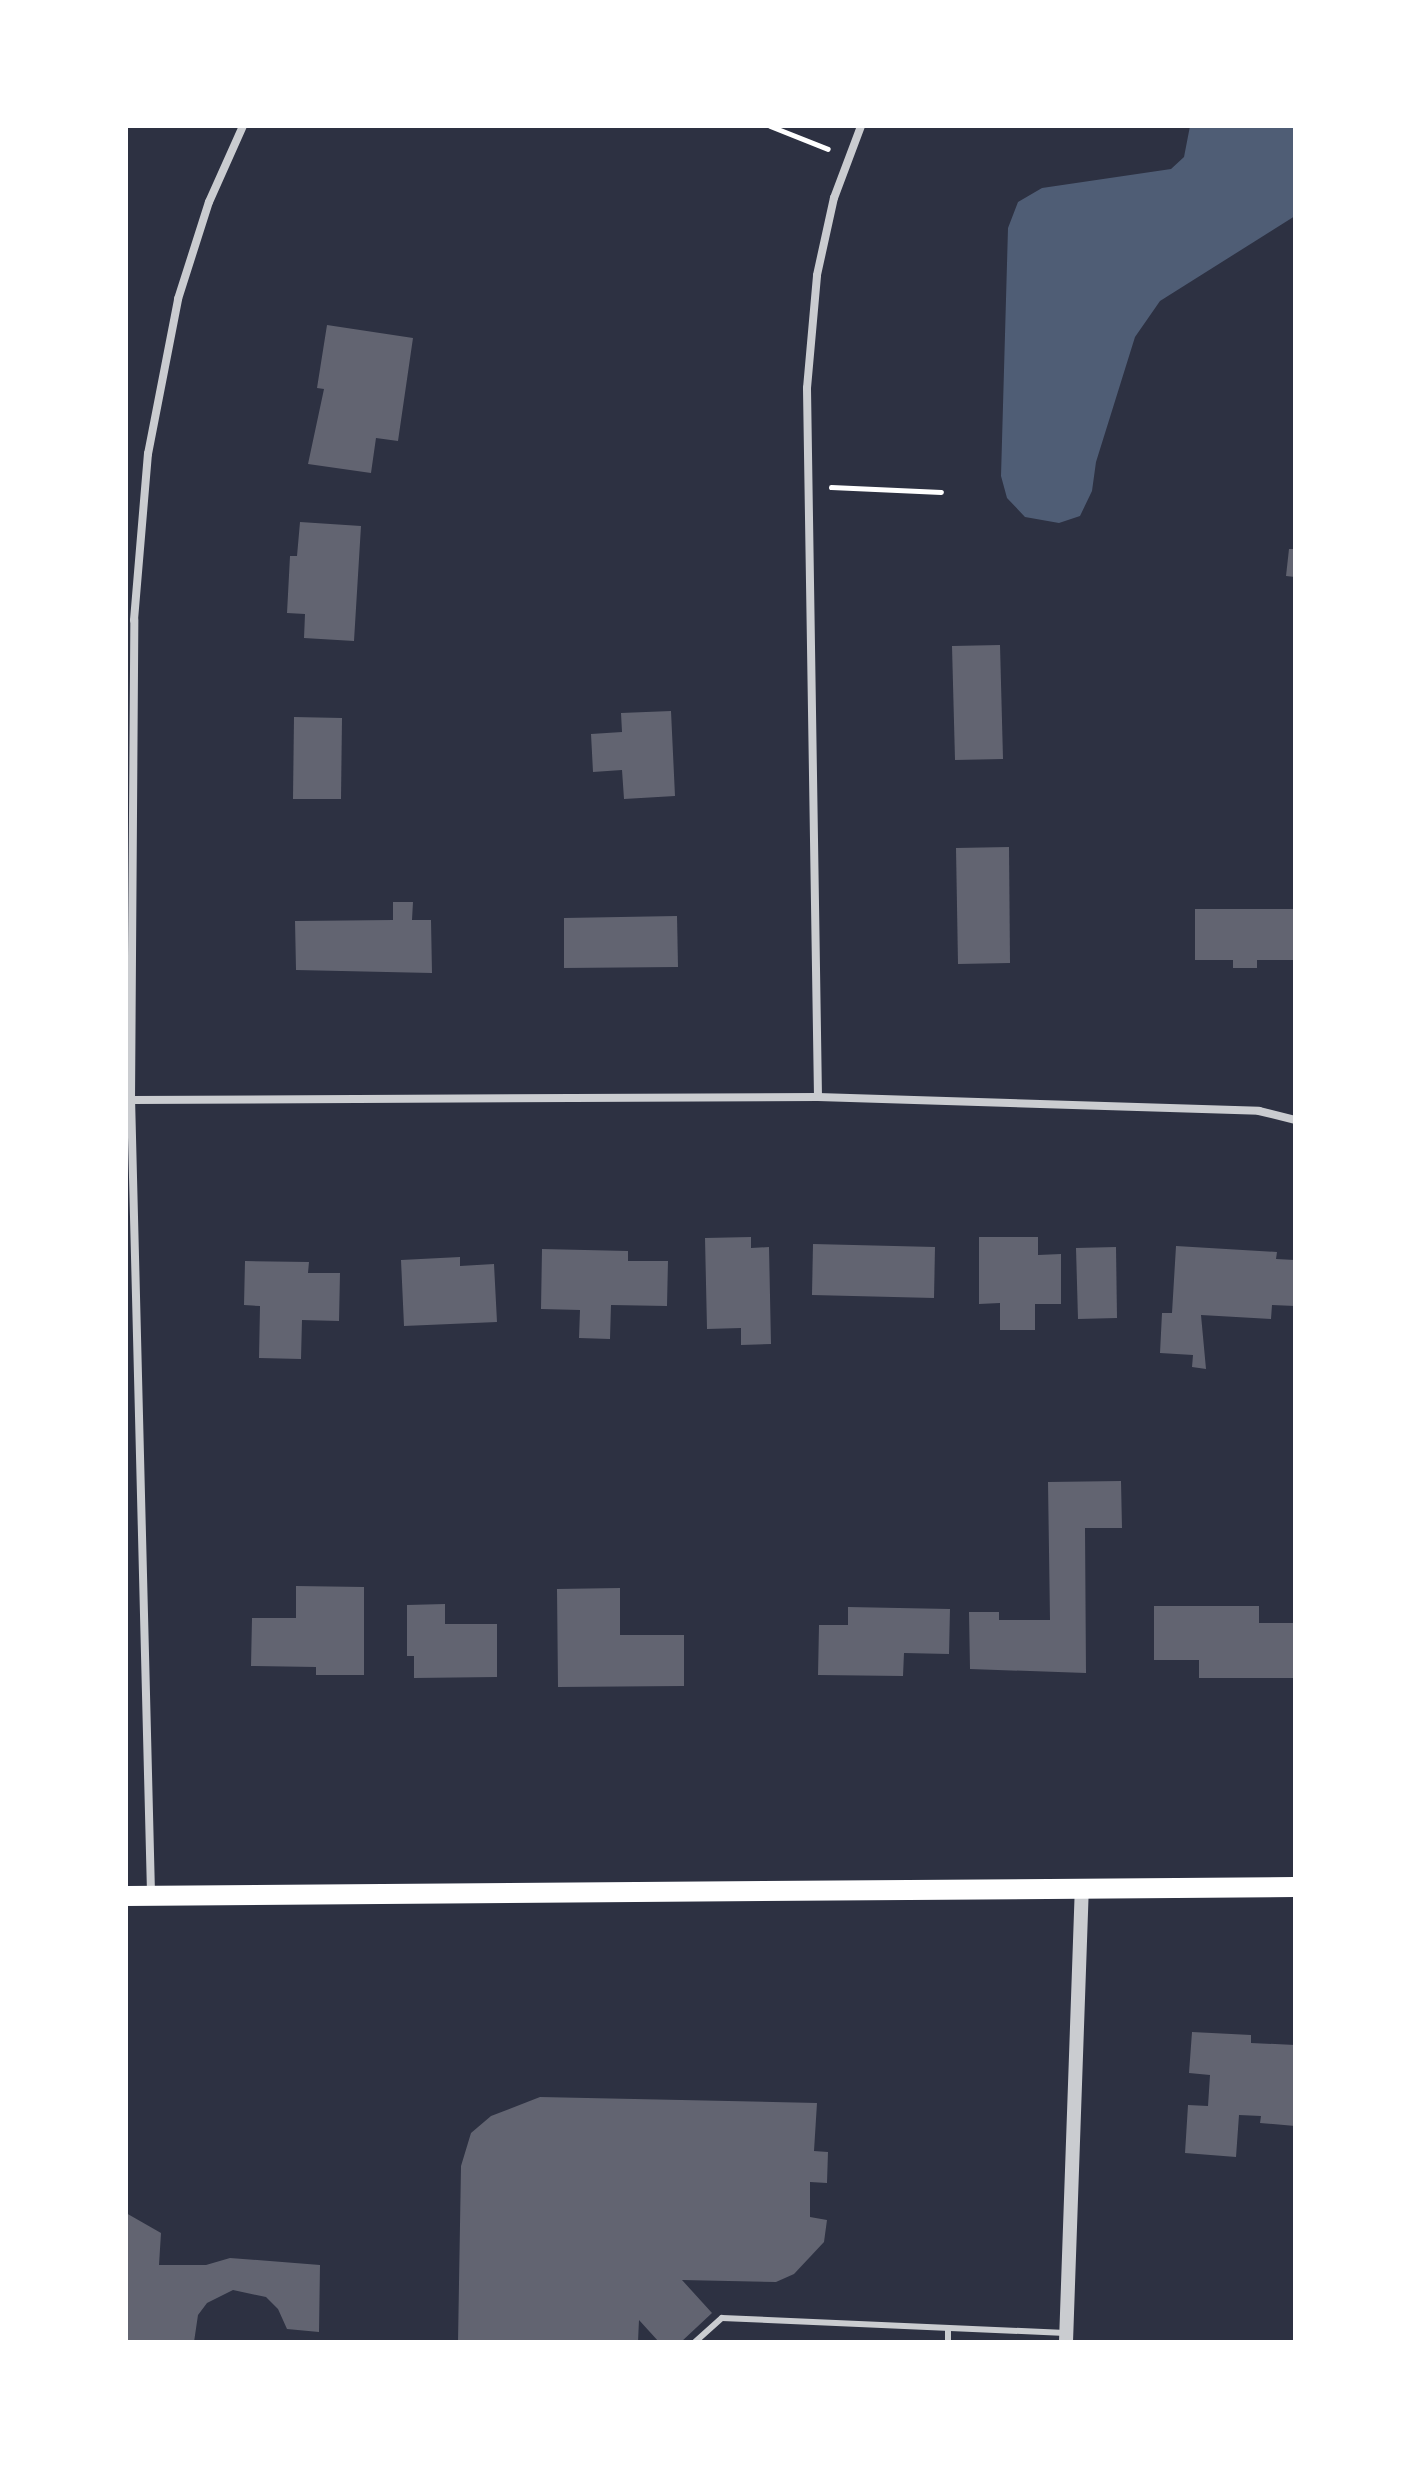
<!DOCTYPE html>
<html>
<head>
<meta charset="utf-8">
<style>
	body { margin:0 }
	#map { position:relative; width:1421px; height:2468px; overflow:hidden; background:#2d3142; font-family:"Times New Roman",serif }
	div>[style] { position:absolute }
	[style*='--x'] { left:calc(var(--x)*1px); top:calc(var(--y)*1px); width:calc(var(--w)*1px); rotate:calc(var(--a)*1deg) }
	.water>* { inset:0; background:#4f5d75 }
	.building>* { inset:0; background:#626471 }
	.path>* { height:5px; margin:-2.5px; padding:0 2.5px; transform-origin:2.5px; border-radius:2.5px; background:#fff }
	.service>* { height:6px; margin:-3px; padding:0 3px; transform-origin:3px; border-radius:3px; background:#caccd0 }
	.minor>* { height:8px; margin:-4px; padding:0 4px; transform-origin:4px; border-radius:4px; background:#caccd0 }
	.tertiary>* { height:14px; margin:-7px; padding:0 7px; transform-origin:7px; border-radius:7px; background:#caccd0 }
	.primary>* { height:20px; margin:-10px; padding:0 10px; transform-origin:10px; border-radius:10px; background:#fff }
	span { translate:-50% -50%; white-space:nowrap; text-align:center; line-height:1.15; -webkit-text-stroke:6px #fff; paint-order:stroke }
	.frame { position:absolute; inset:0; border:128px solid #fff; pointer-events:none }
</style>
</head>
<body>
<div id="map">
	<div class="water">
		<i style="clip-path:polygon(1190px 126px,1295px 126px,1295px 216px,1160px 301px,1135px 337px,1096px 462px,1092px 491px,1080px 516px,1059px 523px,1025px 517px,1007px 498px,1001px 476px,1008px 228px,1018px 202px,1042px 188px,1171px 169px,1184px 157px)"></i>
	</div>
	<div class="building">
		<i style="clip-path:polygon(327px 325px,413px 338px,398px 441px,376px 438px,371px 473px,308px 464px,324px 389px,317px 388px)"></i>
		<i style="clip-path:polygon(300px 522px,361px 526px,354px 641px,304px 638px,305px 614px,287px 613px,290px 556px,297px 556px)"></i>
		<i style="clip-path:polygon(1289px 549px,1295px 549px,1295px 577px,1286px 576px)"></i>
		<i style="clip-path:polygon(1000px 645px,1003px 759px,955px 760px,952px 646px)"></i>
		<i style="clip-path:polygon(671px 711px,675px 796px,624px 799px,622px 770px,593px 772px,591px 734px,622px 732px,621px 713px)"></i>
		<i style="clip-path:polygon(294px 717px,342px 718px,341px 799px,293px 799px)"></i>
		<i style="clip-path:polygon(1009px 847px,1010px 963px,958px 964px,956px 848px)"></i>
		<i style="clip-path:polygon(393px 902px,413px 902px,412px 920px,431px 920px,432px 973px,296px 970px,295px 921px,393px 920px)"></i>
		<i style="clip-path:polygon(1195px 909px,1295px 909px,1295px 960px,1257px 960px,1257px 968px,1233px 968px,1233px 960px,1195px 960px)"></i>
		<i style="clip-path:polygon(677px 916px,678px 967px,564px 968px,564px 918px)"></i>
		<i style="clip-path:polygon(751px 1237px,751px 1248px,769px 1247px,771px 1344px,741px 1345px,741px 1328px,707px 1329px,705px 1238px)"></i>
		<i style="clip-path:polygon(979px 1237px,1038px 1237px,1038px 1255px,1061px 1254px,1061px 1304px,1035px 1304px,1035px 1330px,1000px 1330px,1000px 1303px,979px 1304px)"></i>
		<i style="clip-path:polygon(813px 1244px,935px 1247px,934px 1298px,812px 1295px)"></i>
		<i style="clip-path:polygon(1176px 1246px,1277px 1252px,1276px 1259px,1295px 1260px,1295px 1306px,1272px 1305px,1271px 1319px,1201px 1315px,1206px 1369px,1192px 1367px,1193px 1355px,1160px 1353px,1162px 1313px,1172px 1313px)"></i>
		<i style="clip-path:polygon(1116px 1247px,1117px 1318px,1078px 1319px,1076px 1248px)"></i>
		<i style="clip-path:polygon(542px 1249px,628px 1251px,628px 1261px,668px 1261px,667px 1306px,611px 1305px,610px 1339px,579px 1338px,580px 1310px,541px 1309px)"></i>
		<i style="clip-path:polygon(460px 1257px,460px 1266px,494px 1264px,497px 1322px,404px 1326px,401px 1260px)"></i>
		<i style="clip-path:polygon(245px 1261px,309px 1262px,308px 1273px,340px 1273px,339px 1321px,302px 1320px,301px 1359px,259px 1358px,260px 1306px,244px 1305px)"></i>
		<i style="clip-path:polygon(1121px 1481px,1122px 1528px,1085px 1528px,1086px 1673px,970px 1669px,969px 1612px,999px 1612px,999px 1620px,1050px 1620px,1048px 1482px)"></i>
		<i style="clip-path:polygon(296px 1586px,364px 1587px,364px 1675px,316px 1675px,316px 1667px,251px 1666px,252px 1618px,296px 1618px)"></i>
		<i style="clip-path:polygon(620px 1588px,620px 1635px,684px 1635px,684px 1686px,558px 1687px,557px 1589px)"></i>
		<i style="clip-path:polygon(445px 1604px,445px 1624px,497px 1624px,497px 1677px,414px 1678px,414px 1656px,407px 1656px,407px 1605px)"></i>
		<i style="clip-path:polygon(1154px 1606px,1259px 1606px,1259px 1623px,1295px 1623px,1295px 1678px,1199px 1678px,1199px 1660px,1154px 1660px)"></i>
		<i style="clip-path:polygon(848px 1607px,950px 1609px,949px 1654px,904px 1653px,903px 1676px,818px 1675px,819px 1625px,848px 1625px)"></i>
		<i style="clip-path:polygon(1192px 2032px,1251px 2035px,1251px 2043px,1295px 2045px,1295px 2126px,1260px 2123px,1261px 2116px,1239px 2115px,1236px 2157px,1185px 2153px,1188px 2105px,1208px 2106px,1210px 2075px,1189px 2073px)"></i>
		<i style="clip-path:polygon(540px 2097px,817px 2103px,814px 2151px,828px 2152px,827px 2183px,810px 2182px,810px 2217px,827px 2220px,824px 2242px,794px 2274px,776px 2282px,682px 2280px,712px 2313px,681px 2342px,659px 2342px,639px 2320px,638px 2342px,458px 2342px,461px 2166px,471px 2133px,491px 2116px)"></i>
		<i style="clip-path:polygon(126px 2213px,161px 2233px,159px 2265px,206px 2265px,230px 2258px,320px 2265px,319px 2332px,287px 2329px,278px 2309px,266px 2297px,233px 2290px,207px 2303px,198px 2315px,194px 2342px,126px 2342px)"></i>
	</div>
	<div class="path">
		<i style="--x:770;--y:126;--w:62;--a:21.6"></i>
		<i style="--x:831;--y:487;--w:110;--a:2.6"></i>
	</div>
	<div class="service">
		<i style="--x:695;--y:2342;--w:36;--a:-42"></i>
		<i style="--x:722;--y:2318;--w:344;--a:2.5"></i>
		<i style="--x:948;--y:2342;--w:13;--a:-90"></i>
	</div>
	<div class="minor">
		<i style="--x:818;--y:1097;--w:709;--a:-90.89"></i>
		<i style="--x:807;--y:388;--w:113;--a:-84.9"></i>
		<i style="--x:817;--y:275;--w:79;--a:-77.6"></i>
		<i style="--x:834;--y:198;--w:77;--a:-69.4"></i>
		<i style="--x:131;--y:1100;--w:687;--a:-0.25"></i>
		<i style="--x:818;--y:1097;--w:441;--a:1.8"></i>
		<i style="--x:1259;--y:1111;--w:37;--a:14"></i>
		<i style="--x:151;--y:1893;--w:793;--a:-91.44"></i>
		<i style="--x:131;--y:1100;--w:480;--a:-89.6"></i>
		<i style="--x:134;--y:620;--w:167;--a:-85.2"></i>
		<i style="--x:148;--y:454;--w:158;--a:-79"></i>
		<i style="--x:178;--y:299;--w:102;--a:-72.3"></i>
		<i style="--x:209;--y:202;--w:83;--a:-65.9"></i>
	</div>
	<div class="tertiary">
		<i style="--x:1066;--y:2342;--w:455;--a:-88"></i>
	</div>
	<div class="primary">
		<i style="--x:126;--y:1896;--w:1169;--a:-0.44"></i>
	</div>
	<div class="frame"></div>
</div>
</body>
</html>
